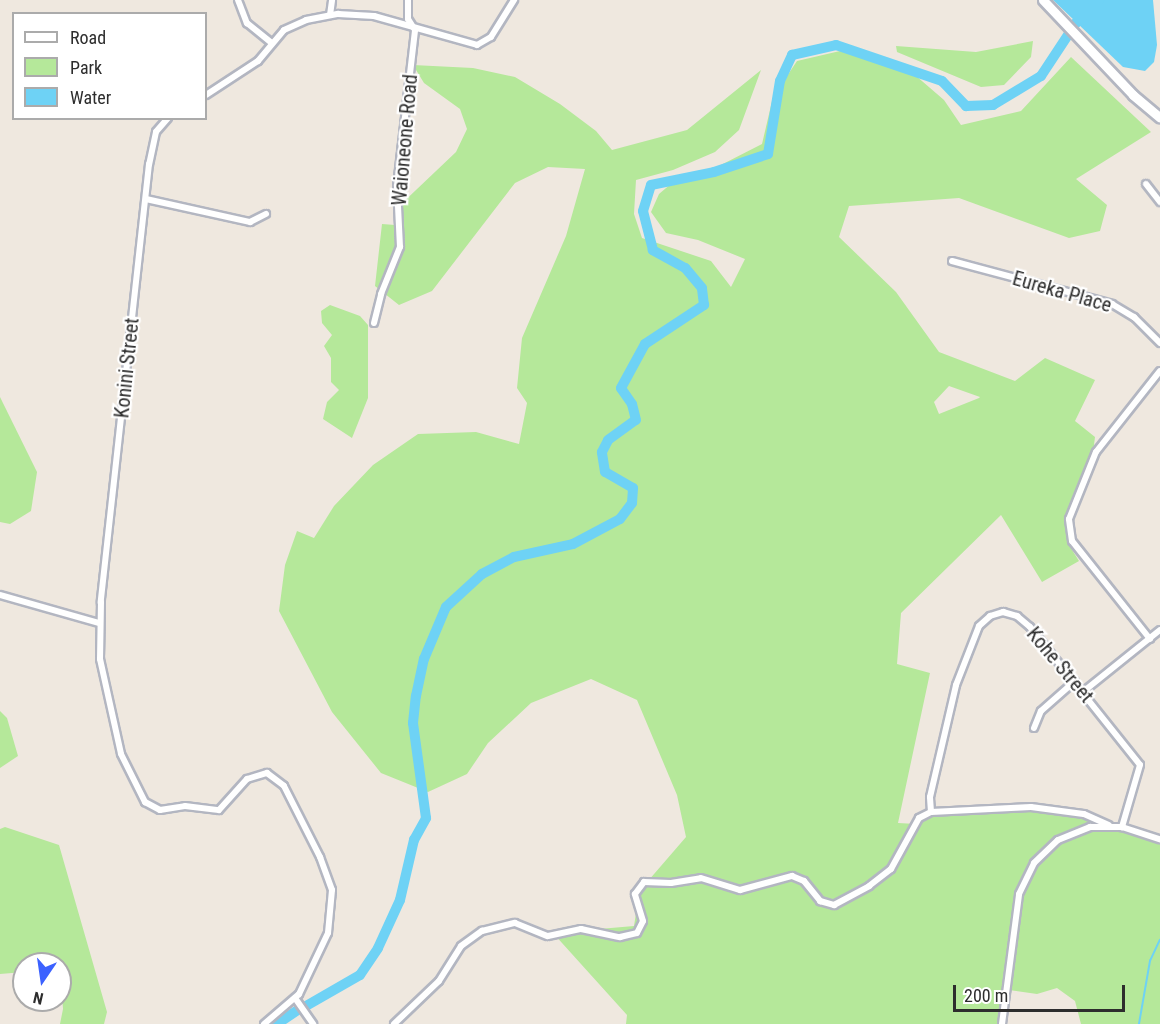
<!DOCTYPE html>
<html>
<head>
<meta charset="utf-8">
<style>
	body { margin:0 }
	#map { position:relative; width:1160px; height:1024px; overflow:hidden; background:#efe8df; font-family:"Roboto Condensed",sans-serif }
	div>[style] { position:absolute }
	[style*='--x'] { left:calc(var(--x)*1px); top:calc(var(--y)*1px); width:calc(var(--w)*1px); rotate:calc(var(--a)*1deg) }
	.green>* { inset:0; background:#b5e89a }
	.water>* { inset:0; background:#6ed2f5 }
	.stream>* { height:1.5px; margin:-0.75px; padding:0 0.75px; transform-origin:0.75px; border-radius:0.75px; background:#6ed2f5 }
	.river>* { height:10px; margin:-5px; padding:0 5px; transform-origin:5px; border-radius:5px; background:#6ed2f5 }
	.roads { filter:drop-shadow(2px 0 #b3b6c1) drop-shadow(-2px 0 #b3b6c1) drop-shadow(0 2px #b3b6c1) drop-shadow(0 -2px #b3b6c1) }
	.minor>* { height:6px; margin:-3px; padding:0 3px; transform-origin:3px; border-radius:3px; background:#fff }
	.secondary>* { height:9px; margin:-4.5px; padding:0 4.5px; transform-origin:4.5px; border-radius:4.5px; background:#fff }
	span { translate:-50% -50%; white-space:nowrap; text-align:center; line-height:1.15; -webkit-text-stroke:4.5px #fff; paint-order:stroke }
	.street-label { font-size:20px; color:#2d2d2d }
	.legend { position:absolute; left:12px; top:12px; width:195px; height:108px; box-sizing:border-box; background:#fff; border:2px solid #ababab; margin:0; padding:8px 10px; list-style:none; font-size:18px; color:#2d2d2d }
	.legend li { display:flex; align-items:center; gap:12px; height:30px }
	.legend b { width:30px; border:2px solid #ababab }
	.north { position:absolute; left:12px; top:952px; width:60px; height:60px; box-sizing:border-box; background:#fff; border:2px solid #ababab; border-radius:50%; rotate:193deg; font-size:16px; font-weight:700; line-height:24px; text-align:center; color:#2d2d2d }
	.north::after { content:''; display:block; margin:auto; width:21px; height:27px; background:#3c62ff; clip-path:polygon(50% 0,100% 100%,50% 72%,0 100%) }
	.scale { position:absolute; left:953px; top:985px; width:172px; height:27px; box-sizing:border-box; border:3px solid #2d2d2d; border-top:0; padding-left:8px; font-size:18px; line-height:21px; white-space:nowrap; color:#2d2d2d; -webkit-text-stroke:4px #fff; paint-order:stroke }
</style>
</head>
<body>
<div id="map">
	<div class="green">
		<i style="clip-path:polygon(1033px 41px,1031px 57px,1004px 85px,981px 87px,897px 52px,896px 46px,976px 52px)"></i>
		<i style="clip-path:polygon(evenodd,840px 51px,908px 69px,944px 100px,961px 125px,1021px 111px,1071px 57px,1151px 132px,1076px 179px,1107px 205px,1100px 231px,1069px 238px,959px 198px,849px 206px,839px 237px,896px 292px,939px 352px,1015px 381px,1045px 358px,1095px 380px,1075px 421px,1095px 437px,1093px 453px,1066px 520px,1067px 542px,1079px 561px,1042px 582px,1001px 515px,901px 613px,897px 664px,930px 673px,898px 823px,916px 824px,929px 812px,1029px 807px,1085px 815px,1160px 839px,1160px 1024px,1081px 1024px,1075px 1001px,1057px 988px,1037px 994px,1009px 990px,1000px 1024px,626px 1024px,627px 1015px,553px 933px,634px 926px,641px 881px,648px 881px,686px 837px,677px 795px,637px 700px,591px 679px,531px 703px,488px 743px,467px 774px,428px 792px,381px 773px,332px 712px,279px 611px,285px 565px,297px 531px,314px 538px,334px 506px,373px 465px,418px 434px,476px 432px,519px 444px,527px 403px,517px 388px,522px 338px,566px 236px,585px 169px,548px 167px,515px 183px,432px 291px,399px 305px,375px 286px,382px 224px,395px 225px,396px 209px,456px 152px,467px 129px,460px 109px,424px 83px,413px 65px,473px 68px,515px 77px,560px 104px,596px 131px,612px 150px,687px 130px,761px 70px,739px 130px,715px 152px,673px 170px,636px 180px,634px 214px,642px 238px,711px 261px,731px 287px,745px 259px,698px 240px,666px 233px,651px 212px,659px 194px,679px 177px,715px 168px,762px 144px,773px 97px,797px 61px,840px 51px,949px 386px,980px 397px,979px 398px,939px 414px,934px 402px,949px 386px)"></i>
		<i style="clip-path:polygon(330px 305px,360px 316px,368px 325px,368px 398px,352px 438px,323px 419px,327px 402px,339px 390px,331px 382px,331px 358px,324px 346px,332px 335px,322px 323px,321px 311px)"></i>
		<i style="clip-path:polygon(0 397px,37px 472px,31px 511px,10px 524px,0 522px)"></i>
		<i style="clip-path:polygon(0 711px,7px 718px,18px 756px,0 768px)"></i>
		<i style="clip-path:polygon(5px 827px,59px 845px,107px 1012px,104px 1024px,60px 1024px,63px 1009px,60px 964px,24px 964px,24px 972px,0 974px,0 829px)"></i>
	</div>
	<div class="water">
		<i style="clip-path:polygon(1053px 0,1153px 0,1157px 45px,1154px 62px,1145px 71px,1123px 67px)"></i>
	</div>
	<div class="stream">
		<i style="--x:1139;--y:1024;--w:64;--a:-80.1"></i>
		<i style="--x:1150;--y:961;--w:23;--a:-65"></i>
	</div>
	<div class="river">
		<i style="--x:306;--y:1006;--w:62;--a:-29.9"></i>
		<i style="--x:360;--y:975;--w:32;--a:-56"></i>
		<i style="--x:378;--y:948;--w:53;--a:-65.4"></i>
		<i style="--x:400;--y:900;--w:62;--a:-76.9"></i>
		<i style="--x:414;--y:840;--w:25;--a:-61"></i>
		<i style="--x:426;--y:818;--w:96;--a:-97.8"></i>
		<i style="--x:413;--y:723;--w:27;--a:-84"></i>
		<i style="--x:416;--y:696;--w:38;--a:-78"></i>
		<i style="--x:424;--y:659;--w:56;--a:-67.1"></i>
		<i style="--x:446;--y:607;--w:49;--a:-42.5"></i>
		<i style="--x:482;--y:574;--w:36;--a:-28"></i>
		<i style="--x:514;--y:557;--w:60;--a:-12.4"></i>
		<i style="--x:573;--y:544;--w:53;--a:-28"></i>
		<i style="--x:620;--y:519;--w:20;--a:-53"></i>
		<i style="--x:632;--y:503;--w:15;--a:-86"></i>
		<i style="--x:633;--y:488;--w:32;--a:-150"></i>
		<i style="--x:605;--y:472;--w:20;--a:-99"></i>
		<i style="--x:602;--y:452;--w:13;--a:-63"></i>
		<i style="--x:608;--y:440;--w:34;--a:-36"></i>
		<i style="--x:636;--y:420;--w:16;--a:-104"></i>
		<i style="--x:632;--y:404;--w:19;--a:-125"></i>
		<i style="--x:621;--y:388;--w:50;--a:-61.4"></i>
		<i style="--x:645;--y:344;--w:71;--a:-33.5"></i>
		<i style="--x:704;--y:305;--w:17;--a:-97"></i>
		<i style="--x:702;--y:288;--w:26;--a:-130"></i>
		<i style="--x:685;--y:268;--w:37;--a:-151"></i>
		<i style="--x:653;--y:250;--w:40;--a:-104.4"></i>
		<i style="--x:643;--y:211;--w:27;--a:-73"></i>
		<i style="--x:651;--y:185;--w:64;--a:-11.7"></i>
		<i style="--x:714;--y:172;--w:57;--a:-18.4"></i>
		<i style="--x:768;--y:154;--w:74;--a:-80.7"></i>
		<i style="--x:780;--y:81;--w:29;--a:-65"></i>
		<i style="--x:792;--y:55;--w:45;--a:-12.8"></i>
		<i style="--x:836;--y:45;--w:112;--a:18.8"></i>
		<i style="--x:942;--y:81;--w:35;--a:46"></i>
		<i style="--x:966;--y:106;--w:27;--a:-2"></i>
		<i style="--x:993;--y:105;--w:56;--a:-31.1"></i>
		<i style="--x:1041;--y:76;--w:64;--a:-56.6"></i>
		<i style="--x:1076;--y:23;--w:33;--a:-45"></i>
		<i style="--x:277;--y:1024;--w:27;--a:-34"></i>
	</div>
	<div class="roads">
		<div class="minor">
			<i style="--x:238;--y:0;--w:25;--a:69"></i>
			<i style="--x:247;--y:23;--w:32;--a:39"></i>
			<i style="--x:330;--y:15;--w:15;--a:-82"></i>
			<i style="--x:206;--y:95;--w:62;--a:-33.2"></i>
			<i style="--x:258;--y:61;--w:40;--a:-50"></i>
			<i style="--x:284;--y:30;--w:24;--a:-24"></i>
			<i style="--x:306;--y:20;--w:33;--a:-11"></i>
			<i style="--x:338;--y:14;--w:36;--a:3"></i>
			<i style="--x:374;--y:16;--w:107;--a:15.7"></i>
			<i style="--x:477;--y:45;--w:16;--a:-30"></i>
			<i style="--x:491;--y:37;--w:44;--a:-58.1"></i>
			<i style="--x:168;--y:118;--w:18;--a:131"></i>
			<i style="--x:156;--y:132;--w:33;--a:102"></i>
			<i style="--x:149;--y:164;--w:441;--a:96.3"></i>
			<i style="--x:101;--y:602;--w:57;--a:91"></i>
			<i style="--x:100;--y:659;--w:97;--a:77.5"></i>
			<i style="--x:121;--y:754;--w:54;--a:63.4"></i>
			<i style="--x:145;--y:802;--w:17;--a:28"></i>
			<i style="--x:160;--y:810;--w:25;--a:-9"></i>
			<i style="--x:185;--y:806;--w:34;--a:7"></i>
			<i style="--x:219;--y:810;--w:42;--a:-47.9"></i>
			<i style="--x:247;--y:779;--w:21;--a:-17"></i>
			<i style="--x:267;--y:773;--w:21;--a:37"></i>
			<i style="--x:284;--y:786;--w:80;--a:63.1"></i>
			<i style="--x:320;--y:857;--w:35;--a:70"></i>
			<i style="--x:332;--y:890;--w:43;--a:95.3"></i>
			<i style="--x:328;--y:933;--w:68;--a:115.4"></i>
			<i style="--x:299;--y:994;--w:46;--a:139.4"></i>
			<i style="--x:1146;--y:184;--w:23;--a:52"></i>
			<i style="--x:146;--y:199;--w:107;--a:12.5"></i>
			<i style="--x:250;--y:222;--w:18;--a:-27"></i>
			<i style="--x:952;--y:261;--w:166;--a:15"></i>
			<i style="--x:1112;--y:304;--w:26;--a:31"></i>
			<i style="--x:1134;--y:317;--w:37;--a:45"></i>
			<i style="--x:374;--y:323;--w:30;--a:-76"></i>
			<i style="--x:381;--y:294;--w:51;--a:-68"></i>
			<i style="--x:400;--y:247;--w:61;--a:-92.8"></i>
			<i style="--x:397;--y:186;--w:157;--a:-83.4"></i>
			<i style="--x:415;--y:30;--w:13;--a:-122"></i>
			<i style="--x:408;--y:19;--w:19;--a:-90"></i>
			<i style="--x:0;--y:595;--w:103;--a:15.8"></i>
			<i style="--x:1150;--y:639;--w:125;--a:-128.5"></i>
			<i style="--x:1072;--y:541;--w:22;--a:-98"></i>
			<i style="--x:1069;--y:519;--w:72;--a:-68.1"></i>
			<i style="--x:1096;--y:452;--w:103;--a:-51.7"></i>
			<i style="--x:1084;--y:691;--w:97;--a:-38.8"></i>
			<i style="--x:1034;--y:728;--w:18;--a:-68"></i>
			<i style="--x:1041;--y:711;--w:45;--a:-41.4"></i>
			<i style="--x:931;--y:812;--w:15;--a:-94"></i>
			<i style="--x:930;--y:797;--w:115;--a:-76.9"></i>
			<i style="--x:956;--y:685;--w:63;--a:-68.7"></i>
			<i style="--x:979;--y:626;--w:15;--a:-42"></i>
			<i style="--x:990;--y:616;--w:14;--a:-17"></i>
			<i style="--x:1003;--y:612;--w:15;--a:16"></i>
			<i style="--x:1017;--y:616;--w:17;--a:40"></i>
			<i style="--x:1030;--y:627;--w:176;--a:51.4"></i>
			<i style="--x:1140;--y:765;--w:65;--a:106.2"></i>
			<i style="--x:295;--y:998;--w:32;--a:55"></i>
			<i style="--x:394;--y:1024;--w:62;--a:-43.7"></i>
			<i style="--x:439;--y:981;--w:41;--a:-57.8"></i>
			<i style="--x:461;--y:946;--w:26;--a:-36"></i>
			<i style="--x:482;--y:931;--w:34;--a:-14"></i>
			<i style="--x:515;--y:923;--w:35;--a:22"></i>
			<i style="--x:548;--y:936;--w:34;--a:-12"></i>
			<i style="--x:581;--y:929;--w:40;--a:12"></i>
			<i style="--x:620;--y:937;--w:17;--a:-13"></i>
			<i style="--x:637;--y:933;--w:13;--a:-63"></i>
			<i style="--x:643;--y:921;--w:28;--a:-107"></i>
			<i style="--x:635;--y:894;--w:15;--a:-53"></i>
			<i style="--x:644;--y:882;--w:27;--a:2"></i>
			<i style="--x:671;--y:883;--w:30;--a:-9"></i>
			<i style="--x:701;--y:878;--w:41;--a:17.1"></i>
			<i style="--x:740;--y:890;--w:54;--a:-15.1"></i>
			<i style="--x:792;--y:876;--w:13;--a:23"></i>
			<i style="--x:804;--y:881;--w:26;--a:51"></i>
			<i style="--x:820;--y:901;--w:15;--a:16"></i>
			<i style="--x:834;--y:905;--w:40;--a:-28"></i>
			<i style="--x:869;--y:886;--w:28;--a:-38"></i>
			<i style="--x:891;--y:869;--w:58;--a:-61.2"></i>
			<i style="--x:919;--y:818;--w:13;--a:-27"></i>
			<i style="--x:931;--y:812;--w:100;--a:-2.9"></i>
			<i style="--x:1031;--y:807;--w:53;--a:7.5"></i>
			<i style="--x:1084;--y:814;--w:27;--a:24"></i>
			<i style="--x:1002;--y:1024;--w:131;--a:-82.5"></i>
			<i style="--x:1019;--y:894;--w:34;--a:-64"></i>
			<i style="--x:1034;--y:863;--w:33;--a:-44"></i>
			<i style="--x:1058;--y:840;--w:35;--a:-22"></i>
			<i style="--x:1090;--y:827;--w:32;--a:0"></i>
			<i style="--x:1122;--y:827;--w:40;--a:18"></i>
		</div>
		<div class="secondary">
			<i style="--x:1043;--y:0;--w:131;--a:46.5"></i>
			<i style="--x:1133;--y:95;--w:35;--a:40"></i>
		</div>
	</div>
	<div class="street-label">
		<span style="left:405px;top:140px;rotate:-85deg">Waioneone Road</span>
		<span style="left:1062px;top:292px;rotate:16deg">Eureka Place</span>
		<span style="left:127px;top:368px;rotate:-84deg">Konini Street</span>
		<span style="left:1060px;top:665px;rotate:50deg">Kohe Street</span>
	</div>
	<ul class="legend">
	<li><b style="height:8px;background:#fff"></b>Road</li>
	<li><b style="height:16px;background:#b5e89a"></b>Park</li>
	<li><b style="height:16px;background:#6ed2f5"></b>Water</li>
	</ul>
	<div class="north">N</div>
	<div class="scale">200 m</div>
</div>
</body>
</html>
